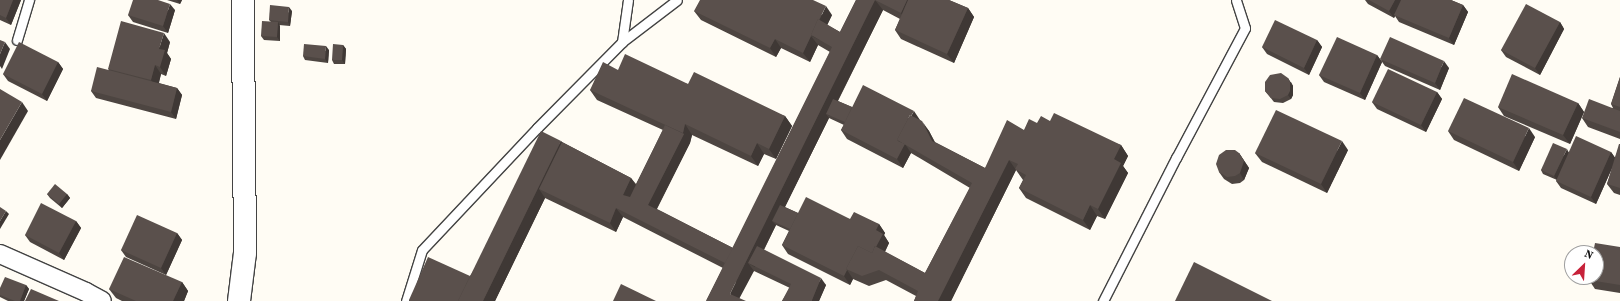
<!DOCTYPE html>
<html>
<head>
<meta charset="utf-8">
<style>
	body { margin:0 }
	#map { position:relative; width:1620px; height:301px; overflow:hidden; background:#fffcf4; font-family:"Source Serif 4",serif }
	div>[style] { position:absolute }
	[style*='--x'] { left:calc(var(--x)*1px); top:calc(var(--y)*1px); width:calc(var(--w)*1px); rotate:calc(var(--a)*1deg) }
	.roads { filter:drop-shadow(1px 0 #434343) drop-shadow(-1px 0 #434343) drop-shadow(0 1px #434343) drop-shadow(0 -1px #434343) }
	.service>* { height:9px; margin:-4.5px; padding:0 4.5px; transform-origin:4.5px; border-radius:4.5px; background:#fff }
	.minor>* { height:18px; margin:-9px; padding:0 9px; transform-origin:9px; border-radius:9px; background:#fff }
	.tertiary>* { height:22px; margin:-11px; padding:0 11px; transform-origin:11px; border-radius:11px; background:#fff }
	.wall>* { inset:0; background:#4d4541 }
	.shaded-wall>* { inset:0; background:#3f3835 }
	.building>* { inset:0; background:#5a504c }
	span { translate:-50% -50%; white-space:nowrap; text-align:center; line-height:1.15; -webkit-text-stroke:4px #fff; paint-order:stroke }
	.north { position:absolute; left:1564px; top:245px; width:40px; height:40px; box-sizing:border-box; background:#fff; border:1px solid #9f9f9f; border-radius:50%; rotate:25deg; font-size:11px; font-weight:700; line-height:16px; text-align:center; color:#101010 }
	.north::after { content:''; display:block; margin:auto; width:14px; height:18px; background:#c7223a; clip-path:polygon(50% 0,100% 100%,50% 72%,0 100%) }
</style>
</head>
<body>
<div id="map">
	<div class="roads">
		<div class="service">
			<i style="--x:17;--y:40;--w:42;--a:-73.3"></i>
			<i style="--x:622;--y:42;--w:42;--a:-81.9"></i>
			<i style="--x:406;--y:301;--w:53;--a:-72.6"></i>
			<i style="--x:422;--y:250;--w:168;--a:-46.7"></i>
			<i style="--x:537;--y:128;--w:121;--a:-45.3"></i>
			<i style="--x:622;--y:42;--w:69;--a:-37.4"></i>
			<i style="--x:1103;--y:301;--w:161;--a:-63"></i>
			<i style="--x:1176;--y:158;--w:147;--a:-62"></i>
			<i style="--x:1245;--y:28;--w:29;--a:-108"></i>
		</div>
		<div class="minor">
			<i style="--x:0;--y:254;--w:94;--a:23.8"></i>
			<i style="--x:86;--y:292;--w:18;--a:29"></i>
		</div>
		<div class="tertiary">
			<i style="--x:239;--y:301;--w:48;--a:-82.9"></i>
			<i style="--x:245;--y:253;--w:253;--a:-90.5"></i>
		</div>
	</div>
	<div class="wall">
		<i style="clip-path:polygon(0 0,21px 0,11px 25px,0 20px)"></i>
		<i style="clip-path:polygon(167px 0,182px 0,180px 4px)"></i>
		<i style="clip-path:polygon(evenodd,856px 0,949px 0,968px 8px,974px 17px,954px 63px,901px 39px,895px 30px,900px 19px,883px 10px,838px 101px,852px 107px,920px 120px,929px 131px,935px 142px,985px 168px,1024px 130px,1037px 123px,1050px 121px,1121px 145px,1128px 156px,1123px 166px,1128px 173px,1105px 219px,1097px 216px,1090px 230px,1026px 198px,1019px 188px,1023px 180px,1016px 170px,951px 301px,914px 301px,916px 296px,886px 280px,869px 286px,853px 279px,850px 285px,788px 254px,782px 245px,789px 231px,776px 225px,764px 250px,826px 285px,819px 301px,782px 301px,790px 288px,754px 271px,706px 301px,723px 268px,623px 217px,616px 232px,545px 198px,495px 301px,409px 301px,409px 300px,470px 276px,561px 141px,562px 142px,631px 178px,636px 184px,663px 130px,597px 100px,590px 90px,618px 70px,688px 84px,785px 116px,792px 126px,776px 159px,764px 154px,758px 166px,692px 135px,690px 143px,657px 209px,733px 248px,830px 52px,818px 45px,810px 62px,781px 48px,776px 57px,701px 20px,694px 11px,832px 15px,827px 25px,840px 32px,856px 0,829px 118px,844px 125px,841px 130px,847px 139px,903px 168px,911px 153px,970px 188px,925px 273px,885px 252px,889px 243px,884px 235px,885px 233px,879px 224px,850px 219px,798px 213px,785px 207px,829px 118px)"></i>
		<i style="clip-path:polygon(1365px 0,1451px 0,1463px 5px,1468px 12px,1454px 45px,1399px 22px,1395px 16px,1394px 18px,1368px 4px)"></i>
		<i style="clip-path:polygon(175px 10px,168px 33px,133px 22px,128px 15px)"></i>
		<i style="clip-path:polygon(292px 11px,290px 26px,279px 25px,280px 26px,280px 41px,264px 40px,261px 36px,271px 22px,269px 20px)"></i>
		<i style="clip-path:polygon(1560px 22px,1564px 29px,1540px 75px,1506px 57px,1501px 50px)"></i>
		<i style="clip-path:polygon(1317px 40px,1322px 47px,1309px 75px,1267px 54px,1262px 47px)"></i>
		<i style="clip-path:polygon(170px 42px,167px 53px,171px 59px,166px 76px,161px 74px,159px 83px,177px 88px,182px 95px,176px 119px,96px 98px,91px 91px,109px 70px,108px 69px)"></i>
		<i style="clip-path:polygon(343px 45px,346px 49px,345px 64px,334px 64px,332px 60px)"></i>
		<i style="clip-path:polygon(329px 50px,328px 63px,305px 60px,303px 56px)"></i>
		<i style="clip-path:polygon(1377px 55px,1382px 62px,1365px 100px,1324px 82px,1319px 75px)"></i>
		<i style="clip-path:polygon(1380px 59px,1449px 68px,1440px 90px,1385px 66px)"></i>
		<i style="clip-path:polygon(58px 62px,63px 69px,47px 101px,8px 81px,3px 74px)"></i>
		<i style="clip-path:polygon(1620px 77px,1620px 139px,1588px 127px,1582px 118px,1613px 108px,1611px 104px)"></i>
		<i style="clip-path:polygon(1291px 82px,1293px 86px,1293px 95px,1291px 99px,1283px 103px,1274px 102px,1265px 91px)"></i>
		<i style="clip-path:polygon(1437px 92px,1442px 99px,1426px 132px,1377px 109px,1372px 102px)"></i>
		<i style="clip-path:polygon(1578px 103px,1584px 112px,1570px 144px,1504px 116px,1498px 107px)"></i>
		<i style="clip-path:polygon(1448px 131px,1535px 137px,1519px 171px,1454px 140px)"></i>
		<i style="clip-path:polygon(1620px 144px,1620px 195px,1614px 193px,1607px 184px,1613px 166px,1596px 204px,1561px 188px,1556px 181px,1557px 180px,1543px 174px,1541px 170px,1569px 152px,1611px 152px,1615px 158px)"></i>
		<i style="clip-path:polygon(1348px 150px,1327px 193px,1262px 162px,1255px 153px)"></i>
		<i style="clip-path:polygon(1239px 153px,1249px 168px,1244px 180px,1240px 183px,1232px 184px,1224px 179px,1219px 172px)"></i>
		<i style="clip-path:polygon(47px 194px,67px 194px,70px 198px,62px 208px,50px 198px)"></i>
		<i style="clip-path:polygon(76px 221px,81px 228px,64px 260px,30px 242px,25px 235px)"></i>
		<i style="clip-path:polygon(177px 233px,182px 240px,166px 275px,126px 257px,121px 250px)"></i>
		<i style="clip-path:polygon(1620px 247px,1620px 293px,1595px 289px,1589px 280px)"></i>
		<i style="clip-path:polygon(182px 282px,188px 291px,184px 301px,122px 301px,116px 298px,109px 289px)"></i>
		<i style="clip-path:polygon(26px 285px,29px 289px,24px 301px,8px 301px,0 297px,0 288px)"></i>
	</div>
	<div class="shaded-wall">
		<i style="clip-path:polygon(13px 0,21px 0,11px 25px,6px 18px)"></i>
		<i style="clip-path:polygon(177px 0,182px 0,180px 4px)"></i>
		<i style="clip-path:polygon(875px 0,883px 10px,830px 116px,826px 114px,829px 118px,777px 223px,772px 221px,776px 225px,755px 267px,748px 263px,754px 271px,738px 301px,730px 294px)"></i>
		<i style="clip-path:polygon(907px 0,908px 0,908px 23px,901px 13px)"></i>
		<i style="clip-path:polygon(1395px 0,1404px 0,1394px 15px,1395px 16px,1394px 18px,1389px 11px)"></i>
		<i style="clip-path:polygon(170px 4px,175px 10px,168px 33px,163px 26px)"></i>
		<i style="clip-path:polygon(1463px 5px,1468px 12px,1454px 45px,1449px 38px)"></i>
		<i style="clip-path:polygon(826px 6px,832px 15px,820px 40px,812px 36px)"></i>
		<i style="clip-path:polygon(289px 7px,292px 11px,290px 26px,288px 22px)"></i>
		<i style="clip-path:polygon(968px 8px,974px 17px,954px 63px,947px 54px)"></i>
		<i style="clip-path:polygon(278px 22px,280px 26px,280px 41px,277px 37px)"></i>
		<i style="clip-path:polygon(1560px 22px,1564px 29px,1540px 75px,1535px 68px)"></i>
		<i style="clip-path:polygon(164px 33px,170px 42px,167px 53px,171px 59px,166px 76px,160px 67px,159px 49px)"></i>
		<i style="clip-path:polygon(811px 36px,818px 45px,810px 62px,803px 53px)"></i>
		<i style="clip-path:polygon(775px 39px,781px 48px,776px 57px,770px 48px)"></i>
		<i style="clip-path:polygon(1317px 40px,1322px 47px,1309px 75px,1304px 68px)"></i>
		<i style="clip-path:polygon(5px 42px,10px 49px,2px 69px,0 66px,0 54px)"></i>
		<i style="clip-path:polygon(343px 45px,346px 49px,345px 64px,342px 60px)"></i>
		<i style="clip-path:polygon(326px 46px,329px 50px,328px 63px,325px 59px)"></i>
		<i style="clip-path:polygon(1377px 55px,1382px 62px,1365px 100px,1360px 93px)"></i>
		<i style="clip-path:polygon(1444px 61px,1449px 68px,1440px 90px,1435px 83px)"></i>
		<i style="clip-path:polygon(58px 62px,63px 69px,47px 101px,42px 94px)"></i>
		<i style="clip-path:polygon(155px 65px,161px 74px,157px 89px,151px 80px)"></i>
		<i style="clip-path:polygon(1288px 78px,1293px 86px,1293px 95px,1291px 99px,1288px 95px)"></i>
		<i style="clip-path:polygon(177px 88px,182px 95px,176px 119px,171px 112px)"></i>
		<i style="clip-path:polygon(1437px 92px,1442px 99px,1426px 132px,1421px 125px)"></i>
		<i style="clip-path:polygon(22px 102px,28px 111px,0 160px,0 140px)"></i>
		<i style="clip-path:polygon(1578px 103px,1584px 112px,1570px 144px,1563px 135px)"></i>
		<i style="clip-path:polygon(914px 111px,920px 120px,907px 145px,905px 144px,911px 153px,903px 168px,897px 159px,898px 140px)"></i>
		<i style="clip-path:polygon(785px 116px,792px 126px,776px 159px,769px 149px)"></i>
		<i style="clip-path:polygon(922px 121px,929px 131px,939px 151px,932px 141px)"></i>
		<i style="clip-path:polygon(685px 124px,692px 135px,690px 143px,654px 214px,648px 205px,684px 134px,683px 133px)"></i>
		<i style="clip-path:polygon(1529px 128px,1535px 137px,1519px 171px,1513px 162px)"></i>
		<i style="clip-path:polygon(561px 141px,568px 151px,539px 189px,545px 198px,495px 301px,483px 301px)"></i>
		<i style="clip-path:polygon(1342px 141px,1348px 150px,1327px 193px,1321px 184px)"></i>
		<i style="clip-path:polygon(757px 143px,764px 154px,758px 166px,751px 156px)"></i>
		<i style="clip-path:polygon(1121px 145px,1128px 156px,1123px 166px,1128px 173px,1105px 219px,1098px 209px,1114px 159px)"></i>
		<i style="clip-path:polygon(1567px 149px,1569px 153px,1557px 180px,1554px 176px)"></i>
		<i style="clip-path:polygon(1611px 152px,1616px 159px,1596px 204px,1591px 197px)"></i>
		<i style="clip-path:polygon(1239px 153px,1249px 168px,1244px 180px,1240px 173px)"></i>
		<i style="clip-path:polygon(1009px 160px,1016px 170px,951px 301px,938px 301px)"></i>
		<i style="clip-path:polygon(631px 178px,637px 187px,629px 204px,623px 195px)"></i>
		<i style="clip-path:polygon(67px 194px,70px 198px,62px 208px,59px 204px)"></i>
		<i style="clip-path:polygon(1090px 205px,1097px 216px,1090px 230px,1083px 220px)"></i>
		<i style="clip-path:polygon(616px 208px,623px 217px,616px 232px,610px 223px)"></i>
		<i style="clip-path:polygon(6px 211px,9px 214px,0 229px,0 221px)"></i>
		<i style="clip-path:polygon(76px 221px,81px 228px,64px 260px,59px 253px)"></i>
		<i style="clip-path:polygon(879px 224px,885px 233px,884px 235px,889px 243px,879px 263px,873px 254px,876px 230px)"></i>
		<i style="clip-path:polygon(177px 233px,182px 240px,166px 275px,161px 268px)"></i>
		<i style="clip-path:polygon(847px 270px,853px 279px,850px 285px,844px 276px)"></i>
		<i style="clip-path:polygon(821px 278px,826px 285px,819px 301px,812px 301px,812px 300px)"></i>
		<i style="clip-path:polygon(182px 282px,188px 291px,184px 301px,173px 301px)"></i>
		<i style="clip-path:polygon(26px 285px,29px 289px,24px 301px,20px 301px)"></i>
	</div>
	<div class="building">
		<i style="clip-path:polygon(0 0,13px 0,6px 18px,0 15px)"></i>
		<i style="clip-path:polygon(133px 0,158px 0,170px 4px,163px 26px,128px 15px)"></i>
		<i style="clip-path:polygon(700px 0,813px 0,826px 6px,819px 20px,818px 19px,811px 35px,811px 36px,803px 53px,775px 39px,770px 48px,694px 11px)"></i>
		<i style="clip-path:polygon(856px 0,907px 0,901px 13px,875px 0,730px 294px,746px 301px,706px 301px,832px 47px,811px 35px,818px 19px,840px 32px)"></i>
		<i style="clip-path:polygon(908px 0,949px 0,968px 8px,947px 54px,895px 30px)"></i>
		<i style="clip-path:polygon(1369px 0,1395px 0,1389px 11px)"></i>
		<i style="clip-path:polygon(1401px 0,1451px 0,1463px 5px,1449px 38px,1394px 15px)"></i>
		<i style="clip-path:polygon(1526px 4px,1560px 22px,1535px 68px,1501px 50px)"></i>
		<i style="clip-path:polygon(270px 5px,289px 7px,288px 22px,269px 20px)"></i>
		<i style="clip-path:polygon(1275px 20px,1317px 40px,1304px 68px,1262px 47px)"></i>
		<i style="clip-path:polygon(121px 21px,164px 33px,159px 49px,165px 50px,160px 67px,155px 65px,151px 80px,108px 69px)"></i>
		<i style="clip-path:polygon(262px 21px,278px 22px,277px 37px,261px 36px)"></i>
		<i style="clip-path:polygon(1337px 37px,1377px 55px,1360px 93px,1319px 75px)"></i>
		<i style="clip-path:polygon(1390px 37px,1444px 61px,1435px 83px,1380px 59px)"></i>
		<i style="clip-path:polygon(0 40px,5px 42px,0 54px)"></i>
		<i style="clip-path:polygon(19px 42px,58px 62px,42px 94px,3px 74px)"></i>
		<i style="clip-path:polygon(304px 44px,326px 46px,325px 59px,303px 56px)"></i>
		<i style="clip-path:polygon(333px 44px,343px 45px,342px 60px,332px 60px)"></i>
		<i style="clip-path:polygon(625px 54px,688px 84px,694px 72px,785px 116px,769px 149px,757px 143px,751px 156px,685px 124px,683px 133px,590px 90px,603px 62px,618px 70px)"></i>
		<i style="clip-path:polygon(97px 67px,177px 88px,171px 112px,91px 91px)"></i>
		<i style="clip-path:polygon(1388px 69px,1437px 92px,1421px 125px,1372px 102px)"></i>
		<i style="clip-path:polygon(1281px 73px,1288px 78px,1290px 82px,1290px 91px,1288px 95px,1280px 99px,1271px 98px,1265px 91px,1265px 82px,1270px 75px)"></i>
		<i style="clip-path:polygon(1512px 74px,1578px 103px,1563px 135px,1498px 107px)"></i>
		<i style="clip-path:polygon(1620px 77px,1620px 107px,1611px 104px)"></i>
		<i style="clip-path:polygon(863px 85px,914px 111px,911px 116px,910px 115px,897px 140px,898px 141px,905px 144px,897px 159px,841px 130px)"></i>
		<i style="clip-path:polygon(0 89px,22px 102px,0 140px)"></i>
		<i style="clip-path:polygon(1464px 98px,1529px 128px,1513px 162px,1448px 131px)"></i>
		<i style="clip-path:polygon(833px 99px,852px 107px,845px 122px,826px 114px)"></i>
		<i style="clip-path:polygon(1589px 99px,1620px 111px,1620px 132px,1582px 118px)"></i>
		<i style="clip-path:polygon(1276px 110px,1342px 141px,1321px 184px,1255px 153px)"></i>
		<i style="clip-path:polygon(1054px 113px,1121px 145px,1114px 159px,1121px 163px,1098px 209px,1090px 205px,1083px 220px,1019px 188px,1026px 175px,1015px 169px,1018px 164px,1009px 160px,938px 301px,914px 301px,918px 291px,879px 270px,862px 276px,846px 269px,858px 246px,872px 253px,875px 246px,925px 273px,972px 183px,897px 140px,910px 115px,922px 121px,932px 141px,985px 168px,1007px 120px,1024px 130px,1029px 119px,1037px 123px,1041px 116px,1050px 121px)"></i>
		<i style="clip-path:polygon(665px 125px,684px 134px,648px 205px,733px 248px,725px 263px,616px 208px,610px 223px,539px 189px,562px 142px,631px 178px,623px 195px,630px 197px)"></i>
		<i style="clip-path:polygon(541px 131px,561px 141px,483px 301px,458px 301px)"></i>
		<i style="clip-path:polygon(1576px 136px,1611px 152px,1591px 197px,1556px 181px)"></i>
		<i style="clip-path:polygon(1553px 143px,1567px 149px,1554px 176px,1541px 170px)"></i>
		<i style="clip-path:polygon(1619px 144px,1620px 144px,1620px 188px,1607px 184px)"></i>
		<i style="clip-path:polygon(1226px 150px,1235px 150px,1239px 153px,1244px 161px,1240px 173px,1235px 176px,1227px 177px,1219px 172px,1216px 164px,1219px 155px)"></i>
		<i style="clip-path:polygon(55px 184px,67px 194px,59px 204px,47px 194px)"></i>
		<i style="clip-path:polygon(806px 197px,850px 219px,854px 212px,879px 224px,876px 230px,883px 234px,876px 247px,875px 246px,872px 253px,858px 246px,846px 269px,847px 270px,844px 276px,782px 245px)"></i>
		<i style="clip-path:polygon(41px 203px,76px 221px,59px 253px,25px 235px)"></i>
		<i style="clip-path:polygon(780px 205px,798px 213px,790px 229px,772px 221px)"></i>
		<i style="clip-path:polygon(0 207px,6px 211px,0 221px)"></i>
		<i style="clip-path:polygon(137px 215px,177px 233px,161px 268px,121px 250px)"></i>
		<i style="clip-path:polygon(1595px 243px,1620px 247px,1620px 285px,1589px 280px,1590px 277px,1596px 277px,1596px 253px,1593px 253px)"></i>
		<i style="clip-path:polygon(757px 246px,821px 278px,812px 300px,812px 301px,782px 301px,791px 284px,748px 263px)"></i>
		<i style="clip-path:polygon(124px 257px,182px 282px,173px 301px,136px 301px,109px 289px)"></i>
		<i style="clip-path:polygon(428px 257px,470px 276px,458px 301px,410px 301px,409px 300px)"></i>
		<i style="clip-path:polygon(1194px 262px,1272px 301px,1175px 301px)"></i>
		<i style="clip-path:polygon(5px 277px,26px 285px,20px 301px,15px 301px,0 295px,0 288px)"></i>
		<i style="clip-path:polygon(621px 284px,656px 301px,613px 301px)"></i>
		<i style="clip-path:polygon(31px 289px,59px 301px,25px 301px)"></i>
	</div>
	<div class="north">N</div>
</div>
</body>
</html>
